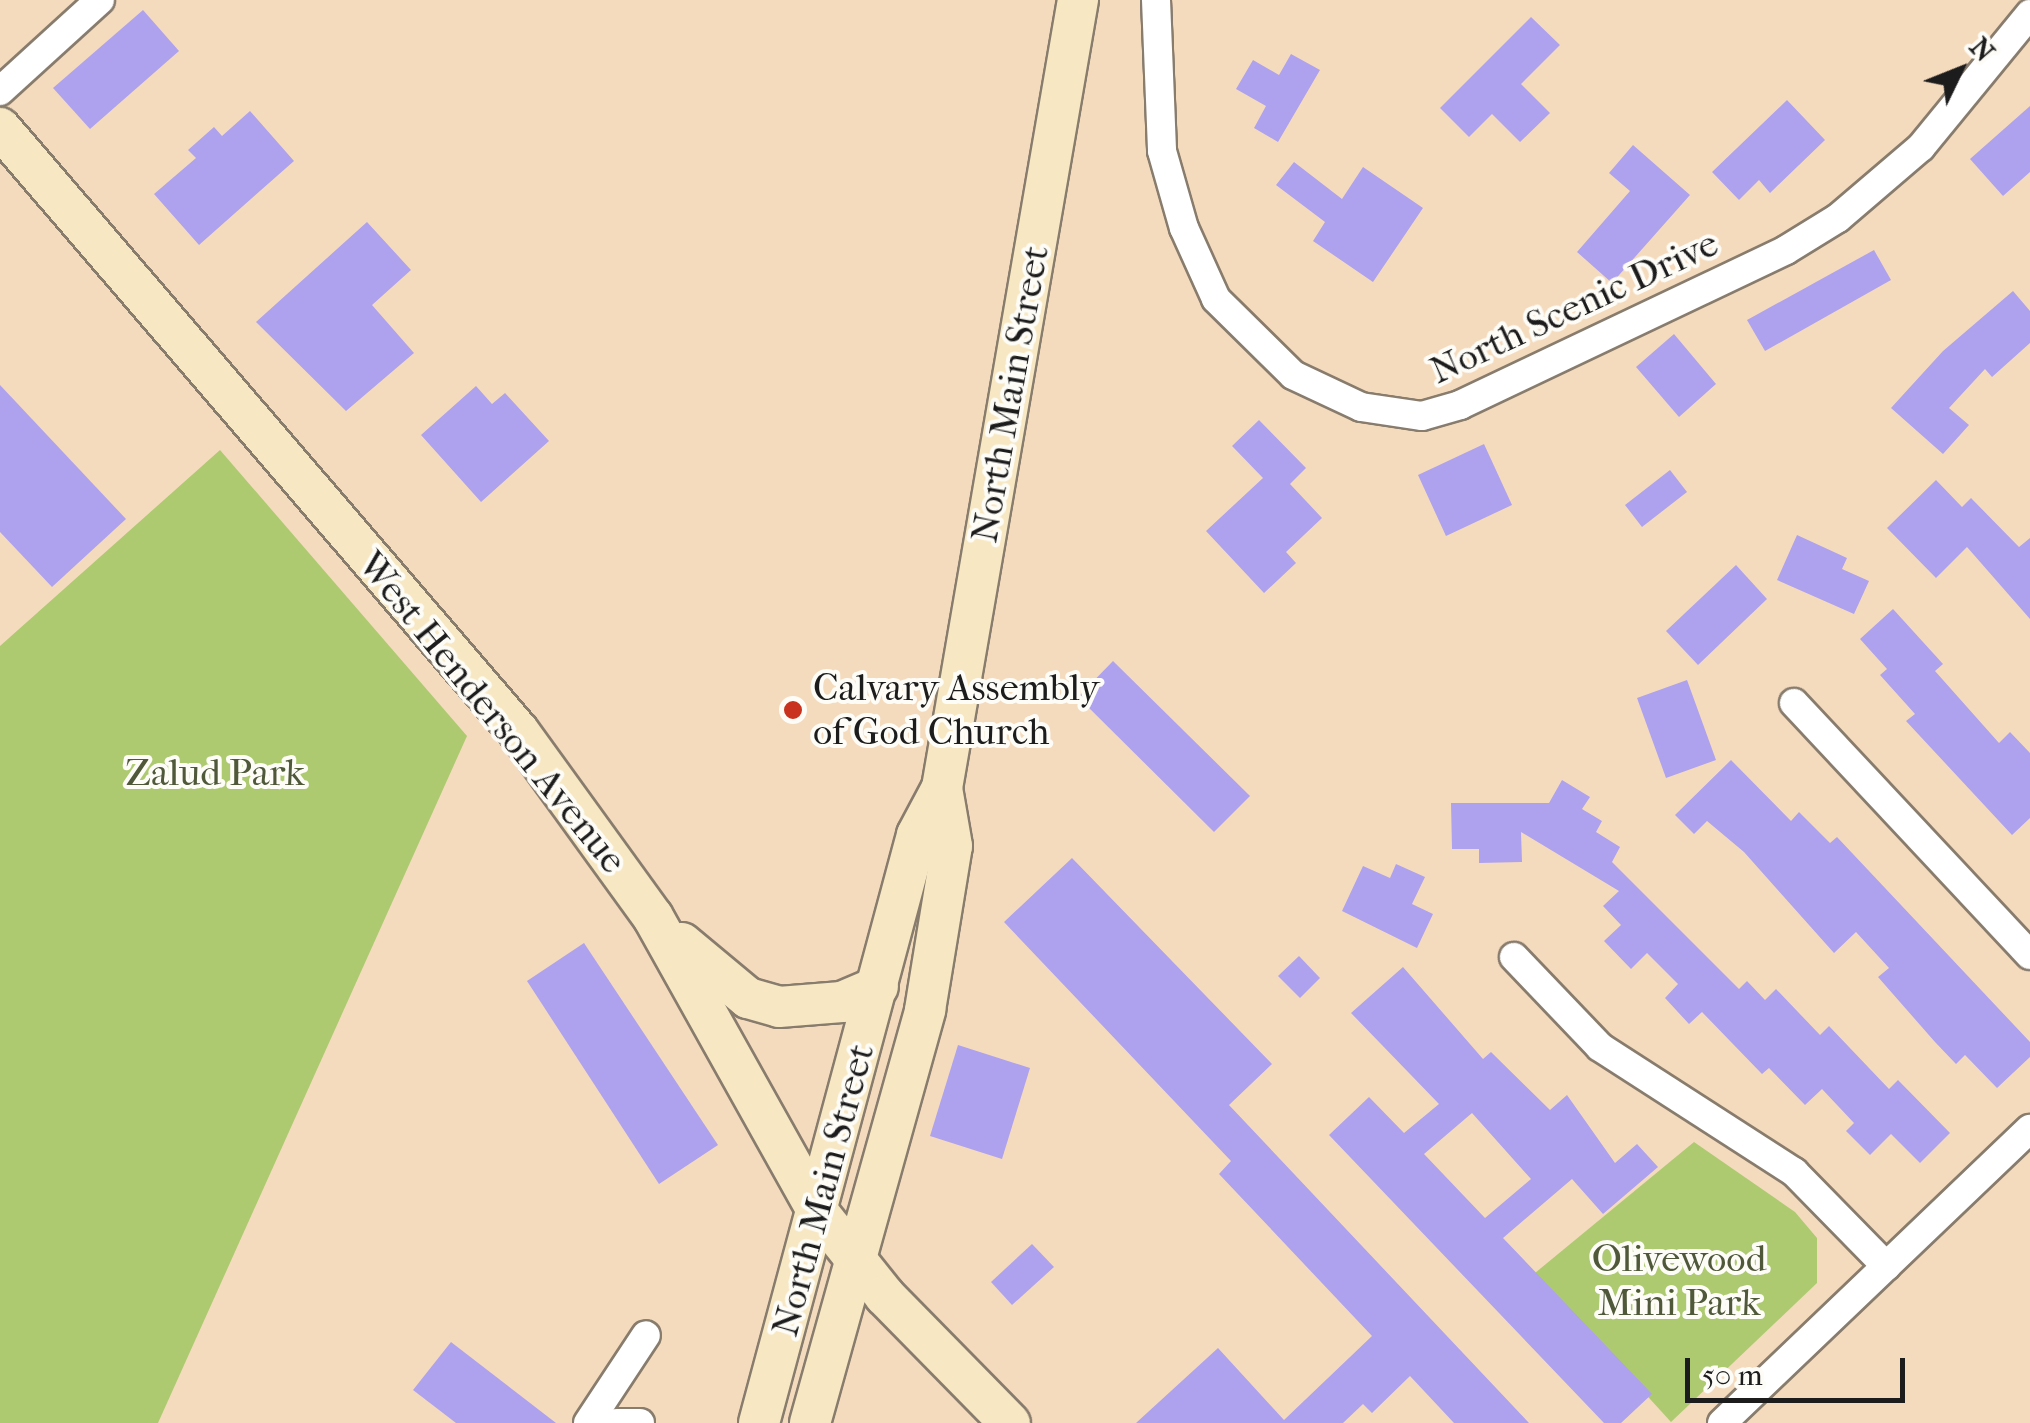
<!DOCTYPE html>
<html>
<head>
<meta charset="utf-8">
<style>
	body { margin:0 }
	#map { position:relative; width:2030px; height:1423px; overflow:hidden; background:#f5dbbe; font-family:"IM FELL French Canon",serif }
	div>[style] { position:absolute }
	[style*='--x'] { left:calc(var(--x)*1px); top:calc(var(--y)*1px); width:calc(var(--w)*1px); rotate:calc(var(--a)*1deg) }
	.green>* { inset:0; background:#adca71 }
	.building>* { inset:0; background:#aea1ed }
	.roads { filter:drop-shadow(2px 0 #887c6d) drop-shadow(-2px 0 #887c6d) drop-shadow(0 2px #887c6d) drop-shadow(0 -2px #887c6d) }
	.street>* { height:28px; margin:-14px; padding:0 14px; transform-origin:14px; border-radius:14px; background:#fff }
	.secondary>* { height:40px; margin:-20px; padding:0 20px; transform-origin:20px; border-radius:20px; background:#f7e8c3 }
	.dots>* { width:28px; height:28px; translate:-50% -50%; box-sizing:border-box; border:5px solid #fdfcf7; border-radius:50% }
	span { translate:-50% -50%; white-space:nowrap; text-align:center; line-height:1.15; -webkit-text-stroke:8px #fdfcf7; paint-order:stroke }
	.street-label { font-size:38px; color:#1c1c1c }
	.poi-label { font-size:38px; color:#1c1c1c }
	.left { translate:0 -50%; text-align:left }
	.park-label { font-size:38px; color:#4f593a }
	.north { position:absolute; left:1910px; top:20px; width:100px; height:100px; -webkit-text-stroke:8px #fdfcf7; paint-order:stroke; rotate:47deg; font-size:28px; font-weight:700; line-height:40px; text-align:center; color:#1c1c1c }
	.north::after { content:''; display:block; margin:auto; width:35px; height:45px; background:#1c1c1c; clip-path:polygon(50% 0,100% 100%,50% 72%,0 100%) }
	.scale { position:absolute; left:1685px; top:1358px; width:220px; height:45px; box-sizing:border-box; border:5px solid #1c1c1c; border-top:0; padding-left:12px; font-size:30px; line-height:35px; white-space:nowrap; color:#1c1c1c; -webkit-text-stroke:8px #fdfcf7; paint-order:stroke }
</style>
</head>
<body>
<div id="map">
	<div class="green">
		<i style="clip-path:polygon(220px 450px,467px 736px,158px 1423px,0 1423px,0 646px)"></i>
		<i style="clip-path:polygon(1694px 1142px,1795px 1212px,1817px 1238px,1817px 1283px,1671px 1422px,1535px 1273px)"></i>
	</div>
	<div class="building">
		<i style="clip-path:polygon(143px 10px,179px 51px,90px 129px,53px 88px)"></i>
		<i style="clip-path:polygon(1531px 17px,1560px 45px,1521px 84px,1550px 113px,1520px 142px,1492px 114px,1469px 137px,1440px 108px)"></i>
		<i style="clip-path:polygon(1291px 54px,1320px 70px,1278px 142px,1254px 128px,1266px 106px,1236px 89px,1253px 60px,1279px 75px)"></i>
		<i style="clip-path:polygon(1787px 100px,1825px 140px,1770px 193px,1759px 180px,1739px 200px,1712px 172px)"></i>
		<i style="clip-path:polygon(2030px 106px,2030px 172px,2003px 196px,1970px 159px)"></i>
		<i style="clip-path:polygon(250px 111px,294px 161px,199px 245px,154px 194px,196px 158px,188px 150px,214px 127px,222px 136px)"></i>
		<i style="clip-path:polygon(1633px 145px,1690px 195px,1612px 283px,1577px 252px,1630px 191px,1609px 173px)"></i>
		<i style="clip-path:polygon(1294px 162px,1342px 199px,1363px 167px,1423px 208px,1373px 282px,1313px 241px,1325px 222px,1276px 185px)"></i>
		<i style="clip-path:polygon(367px 222px,411px 270px,372px 305px,414px 353px,346px 411px,256px 322px)"></i>
		<i style="clip-path:polygon(1874px 250px,1891px 280px,1765px 351px,1747px 320px)"></i>
		<i style="clip-path:polygon(2013px 291px,2030px 311px,2030px 343px,1992px 377px,1985px 369px,1949px 408px,1969px 425px,1943px 454px,1891px 408px,1943px 351px)"></i>
		<i style="clip-path:polygon(1674px 334px,1716px 384px,1679px 417px,1636px 367px)"></i>
		<i style="clip-path:polygon(0 385px,126px 519px,52px 587px,0 532px)"></i>
		<i style="clip-path:polygon(476px 386px,492px 404px,505px 393px,549px 441px,481px 502px,421px 435px)"></i>
		<i style="clip-path:polygon(1259px 420px,1306px 468px,1290px 484px,1322px 518px,1286px 552px,1296px 563px,1264px 593px,1206px 531px,1263px 478px,1232px 446px)"></i>
		<i style="clip-path:polygon(1484px 444px,1512px 505px,1446px 536px,1418px 475px)"></i>
		<i style="clip-path:polygon(1670px 470px,1687px 492px,1642px 527px,1625px 505px)"></i>
		<i style="clip-path:polygon(1936px 480px,1962px 507px,1971px 498px,2019px 547px,2030px 538px,2030px 619px,1967px 547px,1936px 578px,1887px 528px)"></i>
		<i style="clip-path:polygon(1797px 535px,1847px 558px,1842px 569px,1869px 581px,1854px 614px,1777px 580px)"></i>
		<i style="clip-path:polygon(1736px 565px,1767px 599px,1698px 665px,1666px 631px)"></i>
		<i style="clip-path:polygon(1893px 609px,1943px 664px,1935px 671px,1999px 743px,2010px 732px,2030px 753px,2030px 818px,2012px 835px,1906px 721px,1915px 714px,1880px 675px,1887px 669px,1860px 639px)"></i>
		<i style="clip-path:polygon(1113px 661px,1250px 796px,1214px 832px,1078px 697px)"></i>
		<i style="clip-path:polygon(1687px 680px,1716px 760px,1666px 778px,1637px 698px)"></i>
		<i style="clip-path:polygon(1731px 760px,1791px 821px,1799px 812px,1830px 843px,1837px 837px,2030px 1042px,2030px 1057px,1997px 1088px,1965px 1055px,1956px 1064px,1935px 1042px,1878px 977px,1889px 968px,1856px 932px,1834px 953px,1744px 852px,1707px 821px,1694px 834px,1675px 815px)"></i>
		<i style="clip-path:polygon(1562px 780px,1590px 797px,1582px 809px,1602px 821px,1596px 832px,1620px 847px,1612px 862px,1739px 989px,1747px 981px,1765px 1000px,1776px 989px,1820px 1035px,1829px 1026px,1889px 1089px,1898px 1080px,1950px 1133px,1920px 1163px,1891px 1134px,1870px 1155px,1846px 1131px,1854px 1123px,1822px 1089px,1805px 1105px,1769px 1068px,1762px 1074px,1702px 1012px,1689px 1024px,1665px 998px,1678px 984px,1647px 953px,1631px 969px,1604px 941px,1621px 925px,1603px 906px,1619px 891px,1521px 832px,1522px 862px,1479px 863px,1479px 849px,1452px 849px,1451px 803px,1549px 803px)"></i>
		<i style="clip-path:polygon(1072px 858px,1272px 1064px,1229px 1105px,1529px 1423px,1454px 1423px,1410px 1376px,1372px 1413px,1363px 1404px,1343px 1423px,1136px 1423px,1218px 1348px,1284px 1420px,1372px 1336px,1219px 1174px,1231px 1161px,1004px 922px)"></i>
		<i style="clip-path:polygon(1396px 864px,1425px 877px,1412px 904px,1433px 914px,1417px 948px,1342px 911px,1363px 866px,1390px 878px)"></i>
		<i style="clip-path:polygon(584px 943px,718px 1145px,659px 1184px,527px 981px)"></i>
		<i style="clip-path:polygon(1299px 956px,1320px 978px,1300px 998px,1278px 976px)"></i>
		<i style="clip-path:polygon(evenodd,1403px 967px,1483px 1059px,1491px 1052px,1550px 1110px,1567px 1095px,1615px 1163px,1637px 1144px,1658px 1167px,1603px 1214px,1572px 1179px,1503px 1238px,1652px 1394px,1621px 1423px,1604px 1423px,1329px 1135px,1369px 1097px,1404px 1133px,1439px 1104px,1351px 1013px,1403px 967px,1472px 1113px,1531px 1179px,1485px 1218px,1424px 1154px,1472px 1113px)"></i>
		<i style="clip-path:polygon(958px 1045px,1030px 1068px,1002px 1159px,930px 1136px)"></i>
		<i style="clip-path:polygon(1032px 1244px,1054px 1267px,1012px 1305px,991px 1282px)"></i>
		<i style="clip-path:polygon(451px 1342px,556px 1423px,456px 1423px,413px 1390px)"></i>
	</div>
	<div class="roads">
		<div class="street">
			<i style="--x:1156;--y:0;--w:151;--a:87.7"></i>
			<i style="--x:1162;--y:151;--w:80;--a:74.1"></i>
			<i style="--x:1184;--y:228;--w:78;--a:65.7"></i>
			<i style="--x:1216;--y:299;--w:108;--a:44.6"></i>
			<i style="--x:1293;--y:375;--w:75;--a:25.2"></i>
			<i style="--x:1361;--y:407;--w:62;--a:8.4"></i>
			<i style="--x:1422;--y:416;--w:40;--a:-16"></i>
			<i style="--x:1460;--y:405;--w:361;--a:-25.4"></i>
			<i style="--x:1786;--y:250;--w:61;--a:-31.6"></i>
			<i style="--x:1838;--y:218;--w:109;--a:-40.5"></i>
			<i style="--x:1921;--y:147;--w:172;--a:-50.7"></i>
			<i style="--x:0;--y:91;--w:135;--a:-42.3"></i>
			<i style="--x:1794;--y:703;--w:345;--a:46.9"></i>
			<i style="--x:1514;--y:957;--w:124;--a:46.3"></i>
			<i style="--x:1600;--y:1047;--w:231;--a:32.8"></i>
			<i style="--x:1794;--y:1172;--w:132;--a:45.6"></i>
			<i style="--x:588;--y:1423;--w:105;--a:-56.6"></i>
			<i style="--x:617;--y:1423;--w:23;--a:0"></i>
			<i style="--x:1722;--y:1423;--w:426;--a:-43.7"></i>
		</div>
		<div class="secondary">
			<i style="--x:0;--y:128;--w:796;--a:49.33"></i>
			<i style="--x:519;--y:732;--w:228;--a:54.1"></i>
			<i style="--x:653;--y:917;--w:338;--a:60.8"></i>
			<i style="--x:818;--y:1212;--w:107;--a:51.4"></i>
			<i style="--x:885;--y:1296;--w:178;--a:45.5"></i>
			<i style="--x:682;--y:943;--w:86;--a:39.8"></i>
			<i style="--x:748;--y:998;--w:32;--a:16"></i>
			<i style="--x:779;--y:1007;--w:63;--a:-4.5"></i>
			<i style="--x:842;--y:1002;--w:39;--a:-23"></i>
			<i style="--x:759;--y:1423;--w:609;--a:-74.96"></i>
			<i style="--x:917;--y:835;--w:53;--a:-62"></i>
			<i style="--x:942;--y:788;--w:800;--a:-80.21"></i>
			<i style="--x:810;--y:1423;--w:429;--a:-74.4"></i>
			<i style="--x:925;--y:1010;--w:166;--a:-80.7"></i>
			<i style="--x:952;--y:846;--w:59;--a:-99.8"></i>
		</div>
	</div>
	<div class="dots">
		<i style="left:793px;top:710px;background:#c8321e"></i>
	</div>
	<div class="street-label">
		<span style="left:1574px;top:307px;rotate:-25deg">North Scenic Drive</span>
		<span style="left:1010px;top:394px;rotate:-80deg">North Main Street</span>
		<span style="left:492px;top:712px;rotate:51deg">West Henderson Avenue</span>
		<span style="left:823px;top:1190px;rotate:-75deg">North Main Street</span>
	</div>
	<div class="poi-label">
		<span class="left" style="left:813px;top:710px">Calvary Assembly<br>of God Church</span>
	</div>
	<div class="park-label">
		<span style="left:215px;top:773px">Zalud Park</span>
		<span style="left:1679px;top:1281px">Olivewood<br>Mini Park</span>
	</div>
	<div class="north">N</div>
	<div class="scale">50 m</div>
</div>
</body>
</html>
